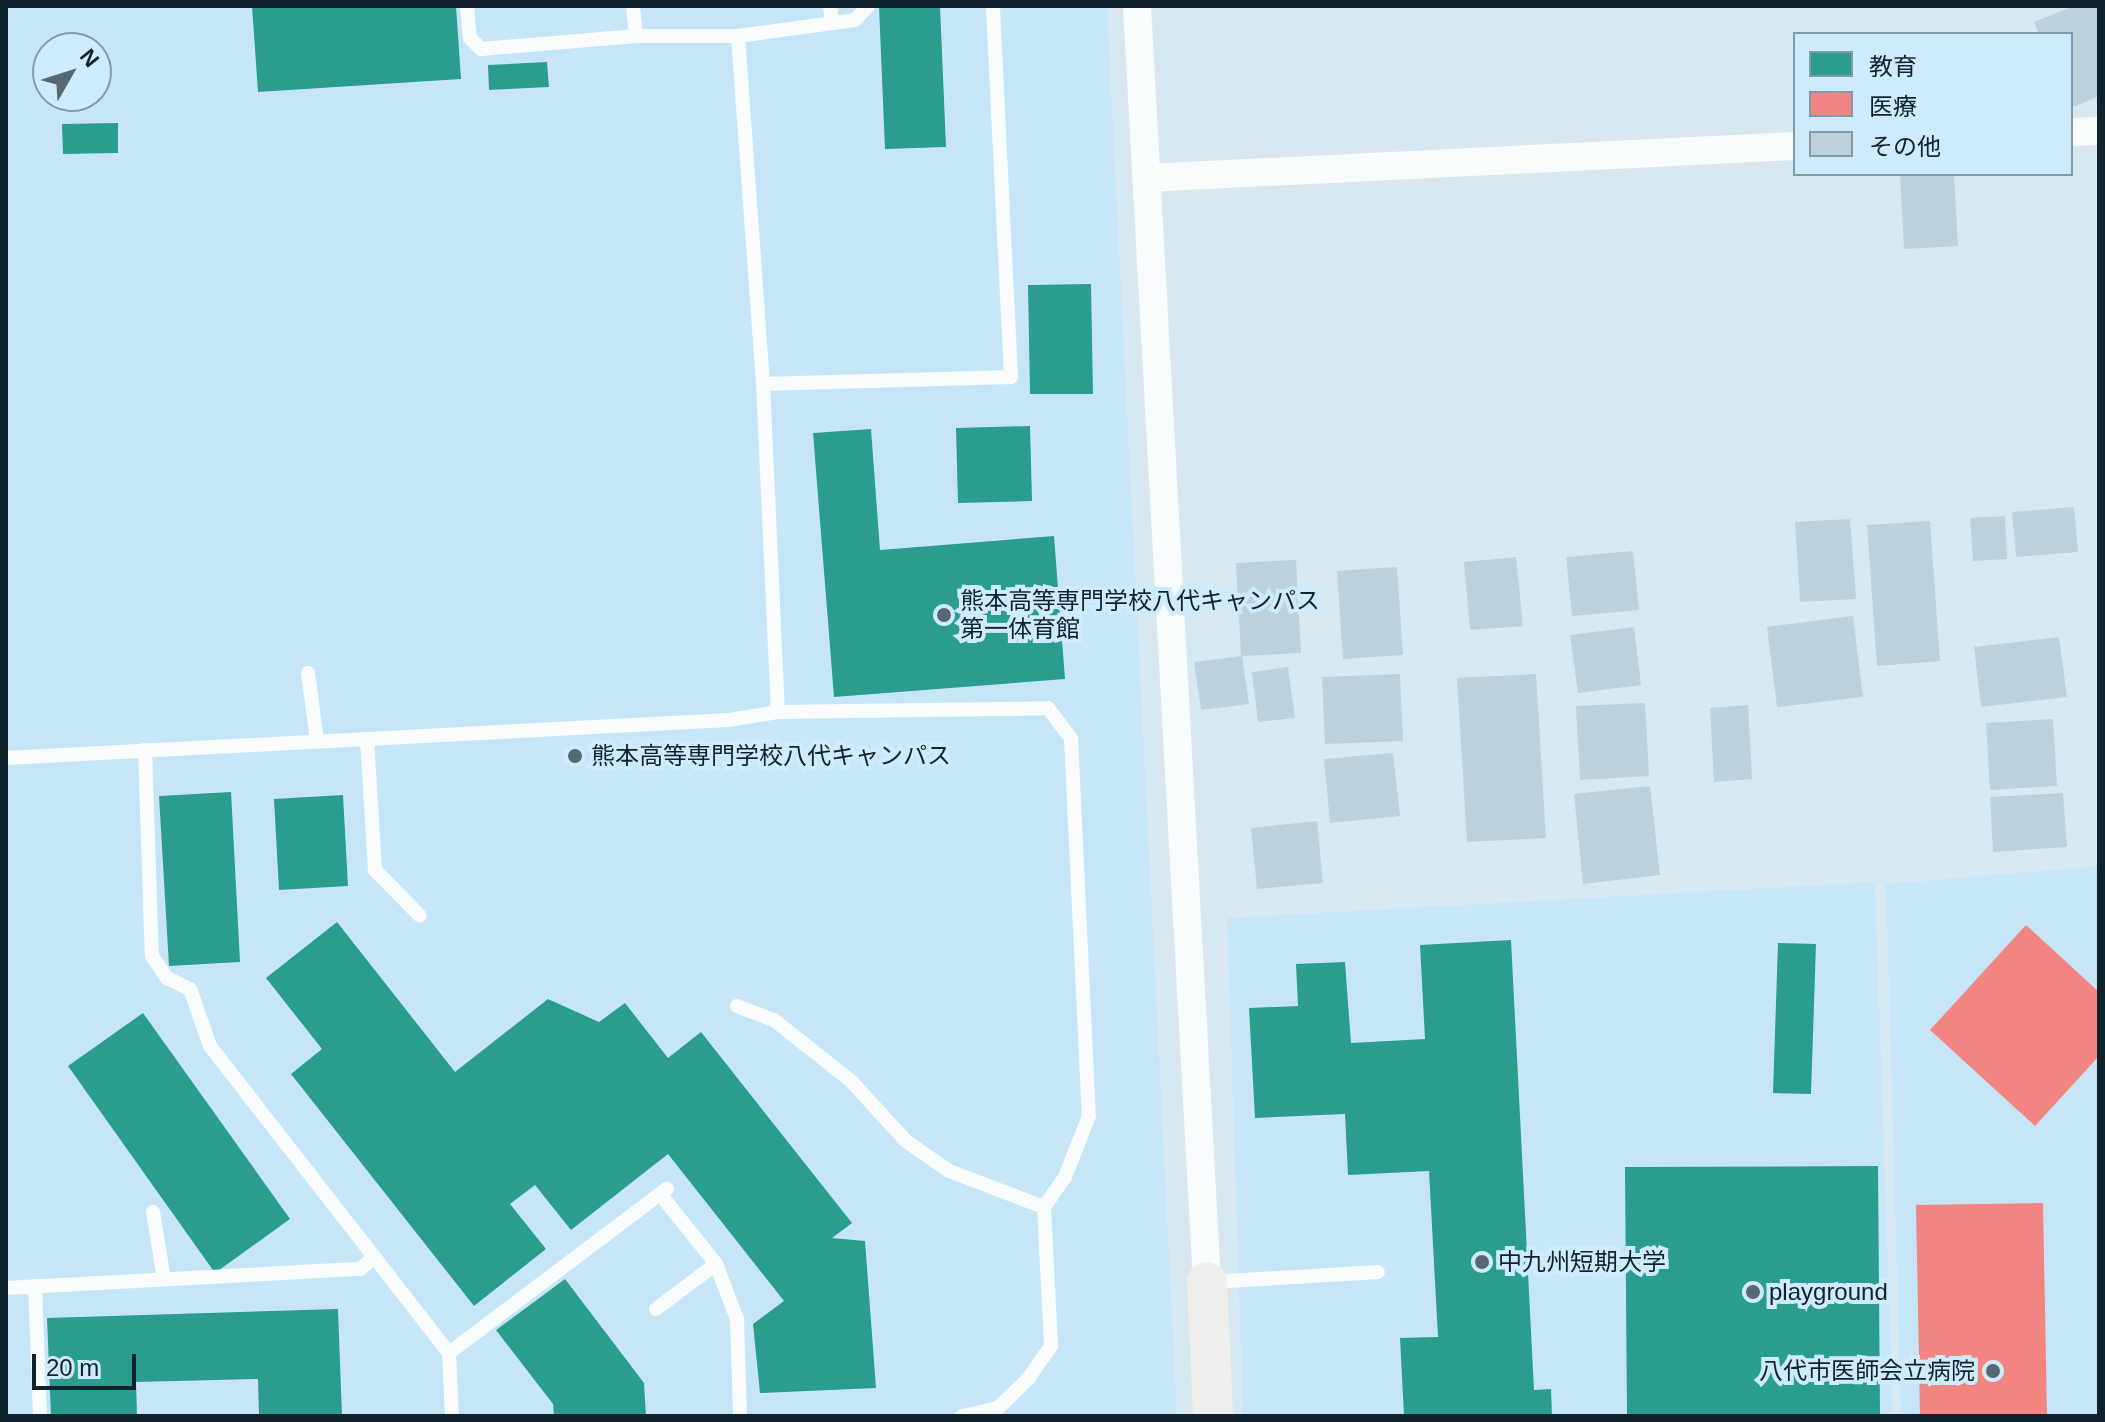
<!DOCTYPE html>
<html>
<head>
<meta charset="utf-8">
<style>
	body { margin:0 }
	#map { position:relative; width:2105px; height:1422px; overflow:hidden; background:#d8e8f0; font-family:Arial,"Noto Sans JP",sans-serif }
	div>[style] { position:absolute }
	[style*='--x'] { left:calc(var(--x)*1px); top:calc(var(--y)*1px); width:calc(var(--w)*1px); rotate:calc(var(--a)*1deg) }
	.built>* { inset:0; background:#c6e6f8 }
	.schools>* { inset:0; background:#2a9d8f }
	.health>* { inset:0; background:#f28482 }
	.building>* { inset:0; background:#bcd1dc }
	.lane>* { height:14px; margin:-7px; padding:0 7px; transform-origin:7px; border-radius:7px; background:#f9fcfd }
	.street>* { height:28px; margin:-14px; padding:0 14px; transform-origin:14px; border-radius:14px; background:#f9fcfd }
	.secondary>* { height:40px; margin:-20px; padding:0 20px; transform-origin:20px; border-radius:20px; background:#efefee }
	.dots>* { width:22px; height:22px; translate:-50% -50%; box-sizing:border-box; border:4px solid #ceebfb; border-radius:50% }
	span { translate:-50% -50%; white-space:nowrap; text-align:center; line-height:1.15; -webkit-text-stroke:8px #ceebfb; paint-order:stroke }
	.poi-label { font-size:24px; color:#10232d }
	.left { translate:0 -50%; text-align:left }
	.right { translate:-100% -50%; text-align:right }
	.frame { position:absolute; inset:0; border:8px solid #10232d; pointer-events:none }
	.legend { position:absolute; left:1793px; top:32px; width:280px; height:144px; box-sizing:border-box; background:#ceebfb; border:2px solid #829ba9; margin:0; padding:10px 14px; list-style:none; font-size:24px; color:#10232d }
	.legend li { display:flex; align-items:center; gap:16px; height:40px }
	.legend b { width:40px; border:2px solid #829ba9 }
	.north { position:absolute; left:32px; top:32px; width:80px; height:80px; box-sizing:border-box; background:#ceebfb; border:2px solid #829ba9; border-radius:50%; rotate:51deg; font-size:22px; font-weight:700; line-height:32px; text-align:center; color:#10232d }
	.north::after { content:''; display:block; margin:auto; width:28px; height:36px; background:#566871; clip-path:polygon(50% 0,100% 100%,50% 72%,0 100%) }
	.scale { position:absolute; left:32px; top:1354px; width:104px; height:36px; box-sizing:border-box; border:4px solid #10232d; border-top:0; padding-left:10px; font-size:24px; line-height:28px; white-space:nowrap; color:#10232d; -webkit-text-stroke:6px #ceebfb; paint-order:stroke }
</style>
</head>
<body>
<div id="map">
	<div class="built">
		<i style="clip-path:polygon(evenodd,6px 6px,1107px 6px,1177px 1416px,6px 1416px,6px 6px,48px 48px,96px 48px,96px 96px,48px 96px,48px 48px)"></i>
		<i style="clip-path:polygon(2099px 866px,2099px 1416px,1901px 1416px,1886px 884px)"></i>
		<i style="clip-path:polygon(1875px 882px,1893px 1416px,1243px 1416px,1227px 918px)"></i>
	</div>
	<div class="schools">
		<i style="clip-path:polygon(252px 6px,456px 6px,461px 79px,258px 92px)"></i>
		<i style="clip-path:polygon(879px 6px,940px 6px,946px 147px,885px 149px)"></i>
		<i style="clip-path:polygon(547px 62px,549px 87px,489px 90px,488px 65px)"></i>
		<i style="clip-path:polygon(118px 123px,118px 153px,63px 154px,62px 124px)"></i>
		<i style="clip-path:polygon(1091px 284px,1093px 394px,1030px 394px,1028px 285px)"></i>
		<i style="clip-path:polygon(1030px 426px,1032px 501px,958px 503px,956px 428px)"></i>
		<i style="clip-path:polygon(871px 429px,880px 550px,1054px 536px,1065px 679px,834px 697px,813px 433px)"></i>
		<i style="clip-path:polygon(231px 792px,240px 962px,169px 966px,159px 796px)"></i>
		<i style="clip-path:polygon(343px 795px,348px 886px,279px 890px,274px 799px)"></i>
		<i style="clip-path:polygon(337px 922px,455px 1072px,548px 999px,599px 1022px,625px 1003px,668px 1058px,701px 1032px,852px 1223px,832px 1238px,865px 1241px,876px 1388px,760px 1393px,753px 1324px,784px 1301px,668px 1154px,571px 1230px,535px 1185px,510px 1204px,546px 1249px,474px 1306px,291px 1074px,322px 1049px,266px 978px)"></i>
		<i style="clip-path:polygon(1511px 940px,1534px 1390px,1551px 1389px,1552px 1416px,1404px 1416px,1400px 1338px,1438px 1337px,1429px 1171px,1348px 1175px,1345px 1114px,1255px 1118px,1249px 1008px,1298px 1006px,1296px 964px,1345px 962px,1351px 1043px,1425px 1039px,1420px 945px)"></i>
		<i style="clip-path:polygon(1778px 943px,1816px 944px,1811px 1094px,1773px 1093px)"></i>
		<i style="clip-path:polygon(143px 1013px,290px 1219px,215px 1273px,68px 1066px)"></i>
		<i style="clip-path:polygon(1878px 1166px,1880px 1416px,1627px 1416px,1625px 1167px)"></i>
		<i style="clip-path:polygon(565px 1279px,644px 1383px,646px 1416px,554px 1416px,553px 1404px,496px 1330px)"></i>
		<i style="clip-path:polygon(338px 1309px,342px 1416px,259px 1416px,258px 1379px,136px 1382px,137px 1416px,51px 1416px,47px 1318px)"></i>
	</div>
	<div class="health">
		<i style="clip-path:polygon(2026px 925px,2099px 992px,2099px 1056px,2035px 1126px,1930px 1030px)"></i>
		<i style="clip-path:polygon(2043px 1203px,2047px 1416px,1920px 1416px,1916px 1205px)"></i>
	</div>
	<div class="building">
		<i style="clip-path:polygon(2074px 6px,2099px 6px,2099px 96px,2071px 108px,2071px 34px,2039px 34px,2034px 22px)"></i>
		<i style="clip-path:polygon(1900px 174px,1954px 174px,1958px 246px,1904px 249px)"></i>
		<i style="clip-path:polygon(2074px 507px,2078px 552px,2016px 557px,2012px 512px)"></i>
		<i style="clip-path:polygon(2005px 516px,2007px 559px,1973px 561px,1970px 518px)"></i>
		<i style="clip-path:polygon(1850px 519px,1856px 599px,1800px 602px,1795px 522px)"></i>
		<i style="clip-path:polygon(1930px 521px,1940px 661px,1877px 666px,1867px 525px)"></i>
		<i style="clip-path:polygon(1633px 551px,1639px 610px,1572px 616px,1566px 557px)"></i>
		<i style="clip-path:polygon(1516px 557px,1523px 626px,1470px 630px,1464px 562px)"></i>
		<i style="clip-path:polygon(1296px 560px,1301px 653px,1241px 656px,1236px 563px)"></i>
		<i style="clip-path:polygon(1397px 567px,1403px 655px,1343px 659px,1337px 571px)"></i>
		<i style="clip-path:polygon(1853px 616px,1863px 697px,1777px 707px,1767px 627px)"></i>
		<i style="clip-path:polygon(1634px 627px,1641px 685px,1578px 693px,1570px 635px)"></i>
		<i style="clip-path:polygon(2059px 637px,2067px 697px,1981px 707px,1974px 647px)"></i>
		<i style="clip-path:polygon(1242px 656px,1249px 704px,1201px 710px,1194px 662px)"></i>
		<i style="clip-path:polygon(1288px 667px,1295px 718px,1258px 722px,1252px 672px)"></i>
		<i style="clip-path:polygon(1400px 674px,1403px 741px,1325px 744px,1322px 677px)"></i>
		<i style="clip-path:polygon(1536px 674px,1546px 838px,1467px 842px,1457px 678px)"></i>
		<i style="clip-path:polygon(1645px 703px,1649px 776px,1580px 780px,1576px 706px)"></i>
		<i style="clip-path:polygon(1748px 705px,1752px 779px,1714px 782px,1710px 708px)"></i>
		<i style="clip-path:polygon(2053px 719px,2057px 786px,1990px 790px,1986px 723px)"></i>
		<i style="clip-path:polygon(1393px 753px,1400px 816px,1330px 823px,1324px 759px)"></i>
		<i style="clip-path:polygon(1650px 786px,1660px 875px,1583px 884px,1574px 794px)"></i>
		<i style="clip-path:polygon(2063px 793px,2067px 847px,1993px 852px,1990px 797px)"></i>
		<i style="clip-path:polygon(1317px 821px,1323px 883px,1257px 889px,1251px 828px)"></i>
	</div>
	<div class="lane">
		<i style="--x:467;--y:6;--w:32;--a:85"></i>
		<i style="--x:470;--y:38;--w:16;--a:45"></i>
		<i style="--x:481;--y:49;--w:156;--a:-4.8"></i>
		<i style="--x:636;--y:36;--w:102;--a:0"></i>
		<i style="--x:738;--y:36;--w:118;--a:-7.8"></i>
		<i style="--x:855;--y:20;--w:19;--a:-47"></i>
		<i style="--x:633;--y:6;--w:30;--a:84"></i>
		<i style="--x:830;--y:6;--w:17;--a:83"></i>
		<i style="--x:738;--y:36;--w:349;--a:85.9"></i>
		<i style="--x:763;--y:384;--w:328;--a:87.4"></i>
		<i style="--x:763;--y:384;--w:248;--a:-1.6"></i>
		<i style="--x:1011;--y:377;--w:371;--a:-92.8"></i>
		<i style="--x:308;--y:673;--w:69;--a:82.5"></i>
		<i style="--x:367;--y:739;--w:131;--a:86.5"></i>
		<i style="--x:375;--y:870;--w:64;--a:45.6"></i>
		<i style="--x:145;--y:750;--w:206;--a:88.1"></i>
		<i style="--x:152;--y:956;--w:27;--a:56"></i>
		<i style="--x:167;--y:978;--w:25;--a:26"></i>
		<i style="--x:190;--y:989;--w:60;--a:70.7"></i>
		<i style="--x:210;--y:1046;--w:389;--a:52.1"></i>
		<i style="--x:449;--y:1353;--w:63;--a:87.3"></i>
		<i style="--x:6;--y:758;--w:724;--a:-3.01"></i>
		<i style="--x:729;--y:720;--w:50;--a:-9.3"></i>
		<i style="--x:778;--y:712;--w:270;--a:-0.8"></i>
		<i style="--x:1048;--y:708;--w:38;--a:53"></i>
		<i style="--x:1071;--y:738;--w:378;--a:87.3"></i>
		<i style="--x:1089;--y:1116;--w:66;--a:111.5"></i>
		<i style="--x:1065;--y:1177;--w:37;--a:125"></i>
		<i style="--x:1044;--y:1207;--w:139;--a:87.1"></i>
		<i style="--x:1051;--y:1346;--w:39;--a:125"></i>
		<i style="--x:1029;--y:1378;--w:43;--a:135.9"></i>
		<i style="--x:998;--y:1408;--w:37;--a:167"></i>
		<i style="--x:737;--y:1006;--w:40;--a:21"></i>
		<i style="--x:774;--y:1020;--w:98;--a:38.4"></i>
		<i style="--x:851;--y:1081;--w:81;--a:47.5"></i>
		<i style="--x:906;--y:1141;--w:52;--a:34.9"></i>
		<i style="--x:949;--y:1171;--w:102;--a:20.8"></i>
		<i style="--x:660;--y:1194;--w:90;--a:51.3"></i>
		<i style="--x:716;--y:1264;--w:59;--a:69.1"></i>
		<i style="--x:737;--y:1319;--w:97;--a:88.2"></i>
		<i style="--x:153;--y:1212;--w:68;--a:80.7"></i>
		<i style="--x:1211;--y:1282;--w:167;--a:-3.4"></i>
		<i style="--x:35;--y:1286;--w:130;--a:87.8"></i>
		<i style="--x:6;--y:1288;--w:355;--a:-3.1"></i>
		<i style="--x:360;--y:1269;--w:19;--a:-39"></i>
		<i style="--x:656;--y:1309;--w:75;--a:-36.9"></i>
		<i style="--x:449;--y:1353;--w:273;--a:-37"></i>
	</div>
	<div class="street">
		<i style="--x:1137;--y:6;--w:1278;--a:86.86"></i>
		<i style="--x:2071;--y:132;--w:28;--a:-2"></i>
		<i style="--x:1147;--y:178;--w:649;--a:-2.83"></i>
	</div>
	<div class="secondary">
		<i style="--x:1207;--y:1282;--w:134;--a:87.4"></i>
	</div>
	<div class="dots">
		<i style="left:944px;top:615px;background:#566871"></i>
		<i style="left:575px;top:756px;background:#566871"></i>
		<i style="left:1482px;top:1262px;background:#566871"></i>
		<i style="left:1753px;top:1292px;background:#566871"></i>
		<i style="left:1993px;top:1371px;background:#566871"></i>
	</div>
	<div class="poi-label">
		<span class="left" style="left:960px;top:615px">熊本高等専門学校八代キャンパス<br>第一体育館</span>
		<span class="left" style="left:591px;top:756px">熊本高等専門学校八代キャンパス</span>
		<span class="left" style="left:1498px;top:1262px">中九州短期大学</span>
		<span class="left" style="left:1769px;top:1292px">playground</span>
		<span class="right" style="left:1975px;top:1371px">八代市医師会立病院</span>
	</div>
	<div class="frame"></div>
	<ul class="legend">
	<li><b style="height:22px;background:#2a9d8f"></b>教育</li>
	<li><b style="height:22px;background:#f28482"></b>医療</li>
	<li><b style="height:22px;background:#bcd1dc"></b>その他</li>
	</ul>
	<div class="north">N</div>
	<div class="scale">20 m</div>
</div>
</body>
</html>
